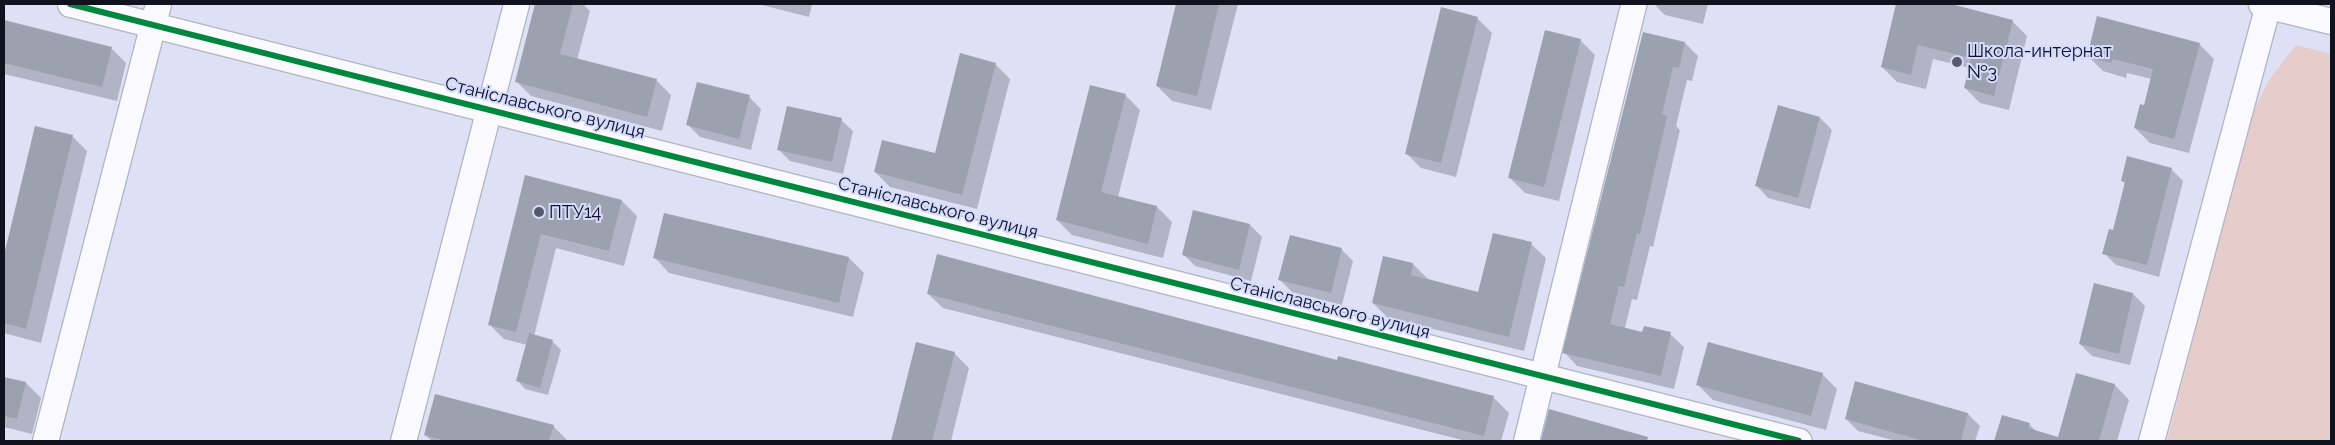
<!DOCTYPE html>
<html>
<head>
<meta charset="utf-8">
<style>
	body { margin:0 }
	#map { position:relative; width:2335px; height:445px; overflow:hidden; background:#dee1f5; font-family:Raleway,sans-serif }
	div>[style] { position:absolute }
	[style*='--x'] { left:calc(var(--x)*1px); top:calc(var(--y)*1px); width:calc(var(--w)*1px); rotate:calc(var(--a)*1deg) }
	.green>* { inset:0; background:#e7cccc }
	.shadow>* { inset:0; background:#0003 }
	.building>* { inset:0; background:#9ca1af }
	.roads { filter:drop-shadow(1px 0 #b3b6c5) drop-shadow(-1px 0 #b3b6c5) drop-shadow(0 1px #b3b6c5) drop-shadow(0 -1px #b3b6c5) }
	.minor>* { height:25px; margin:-12.5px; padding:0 12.5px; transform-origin:12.5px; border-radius:12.5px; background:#fafafe }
	.cycleway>* { height:6px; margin:-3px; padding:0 3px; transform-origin:3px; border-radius:3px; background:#00873e }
	.dots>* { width:14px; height:14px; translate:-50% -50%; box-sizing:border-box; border:2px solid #d4dbff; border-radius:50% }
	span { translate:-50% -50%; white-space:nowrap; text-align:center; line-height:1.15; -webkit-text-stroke:4px #d4dbff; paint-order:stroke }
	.poi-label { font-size:18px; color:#10121e }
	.left { translate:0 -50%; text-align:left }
	.street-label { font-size:18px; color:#10121e }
	.frame { position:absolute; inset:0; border:5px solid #10121e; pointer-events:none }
</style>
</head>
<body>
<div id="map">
	<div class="green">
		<i style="clip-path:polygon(2296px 45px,2331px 54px,2331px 441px,2167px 441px,2250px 118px,2269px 80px)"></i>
	</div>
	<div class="shadow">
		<i style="clip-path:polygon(536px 4px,583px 4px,590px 11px,577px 60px,656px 80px,671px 95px,662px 131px,531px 96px,516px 81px)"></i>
		<i style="clip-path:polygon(758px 4px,812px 4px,809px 17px)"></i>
		<i style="clip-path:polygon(1177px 4px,1238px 4px,1211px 110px,1172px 101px,1157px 86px)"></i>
		<i style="clip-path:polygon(1654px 4px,1708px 4px,1703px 24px,1665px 15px)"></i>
		<i style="clip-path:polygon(1898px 4px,1946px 4px,2012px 21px,2027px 36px,2009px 110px,1980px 103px,1965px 88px,1970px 68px,1933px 59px,1926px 89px,1897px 82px,1882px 67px)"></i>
		<i style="clip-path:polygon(1477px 18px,1492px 33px,1456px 177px,1421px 168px,1406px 153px)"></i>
		<i style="clip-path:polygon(4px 21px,111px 48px,126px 63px,117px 101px,4px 74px)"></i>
		<i style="clip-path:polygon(1644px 33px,1685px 43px,1698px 56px,1692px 81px,1687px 80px,1676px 126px,1680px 130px,1653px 247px,1650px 246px,1637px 300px,1632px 299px,1625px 328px,1643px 334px,1670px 334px,1684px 347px,1674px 389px,1577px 366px,1564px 352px)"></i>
		<i style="clip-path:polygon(1580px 40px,1595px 55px,1559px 201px,1525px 193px,1510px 178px)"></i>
		<i style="clip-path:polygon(2199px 44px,2214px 59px,2189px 153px,2150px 143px,2135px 128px,2145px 107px,2152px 79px,2127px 73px,2126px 78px,2103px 71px,2088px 56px)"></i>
		<i style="clip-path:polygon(995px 64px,1010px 79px,977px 209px,890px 187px,875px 172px,936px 154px)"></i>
		<i style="clip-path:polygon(1125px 95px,1140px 110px,1118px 197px,1157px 207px,1172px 222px,1163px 258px,1072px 235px,1057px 220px)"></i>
		<i style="clip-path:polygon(749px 97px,761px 109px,751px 150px,700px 137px,688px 125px)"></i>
		<i style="clip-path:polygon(1820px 118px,1832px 130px,1810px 209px,1768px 198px,1757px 186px)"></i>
		<i style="clip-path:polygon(841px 120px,853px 131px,843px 174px,790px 161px,778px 149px)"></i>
		<i style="clip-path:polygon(36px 128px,72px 136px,87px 151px,41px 343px,4px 333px,4px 260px)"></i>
		<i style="clip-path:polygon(2171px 169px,2183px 181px,2159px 277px,2116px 265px,2104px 253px,2114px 231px,2126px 184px,2122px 181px)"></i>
		<i style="clip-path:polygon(526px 177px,622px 201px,637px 216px,624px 266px,556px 248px,534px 336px,553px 342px,561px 350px,548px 395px,525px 389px,517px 380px,527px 345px,504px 339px,489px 324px)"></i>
		<i style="clip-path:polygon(665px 214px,849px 258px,864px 273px,853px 317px,669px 273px,655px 258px)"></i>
		<i style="clip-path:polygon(1250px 225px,1262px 237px,1251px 281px,1195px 266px,1183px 254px)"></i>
		<i style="clip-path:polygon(1531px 244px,1546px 258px,1524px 351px,1388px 318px,1373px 303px,1384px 257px,1413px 264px,1428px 279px,1479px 293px)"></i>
		<i style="clip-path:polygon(1341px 249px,1353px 261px,1342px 305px,1292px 292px,1280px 280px)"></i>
		<i style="clip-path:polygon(2095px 284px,2133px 294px,2145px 306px,2130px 365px,2092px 356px,2080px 344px)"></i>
		<i style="clip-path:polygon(928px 294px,1338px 362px,1339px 357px,1494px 398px,1509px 413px,1501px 441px,1466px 441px,943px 308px)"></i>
		<i style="clip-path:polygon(917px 344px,954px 353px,969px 368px,951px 441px,893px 441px)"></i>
		<i style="clip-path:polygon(1822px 374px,1837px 389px,1826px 430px,1713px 400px,1698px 385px)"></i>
		<i style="clip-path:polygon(4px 378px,26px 383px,41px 398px,32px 434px,4px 427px)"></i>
		<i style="clip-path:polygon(2115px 385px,2129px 400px,2117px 441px,1996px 441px,2003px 416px,2029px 424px,2037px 432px,2059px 438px)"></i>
		<i style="clip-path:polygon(1550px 411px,1626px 432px,1635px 441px,1541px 441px)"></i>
		<i style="clip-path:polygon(1968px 414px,1980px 426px,1975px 441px,1896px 441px,1858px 431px,1846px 419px)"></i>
		<i style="clip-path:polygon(553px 426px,568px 441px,432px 441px,425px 435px)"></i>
	</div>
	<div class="building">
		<i style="clip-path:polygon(535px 4px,573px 4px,560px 54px,657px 79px,647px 117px,515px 82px)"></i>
		<i style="clip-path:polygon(1176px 4px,1219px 4px,1197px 96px,1156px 86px)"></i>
		<i style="clip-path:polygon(1896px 4px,1951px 4px,2013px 20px,1994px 96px,1964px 88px,1971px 58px,1918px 45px,1911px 75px,1881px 67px)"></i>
		<i style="clip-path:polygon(1441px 7px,1478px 17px,1441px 163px,1405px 154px)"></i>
		<i style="clip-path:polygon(2097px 16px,2200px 43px,2174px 139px,2134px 128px,2140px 104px,2144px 105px,2153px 69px,2113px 59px,2111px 63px,2087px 57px)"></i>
		<i style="clip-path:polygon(4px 20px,112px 47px,102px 87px,4px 63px)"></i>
		<i style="clip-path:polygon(1545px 30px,1581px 39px,1544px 187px,1508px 178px)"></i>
		<i style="clip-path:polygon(1643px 32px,1685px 42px,1679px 68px,1673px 67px,1662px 114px,1667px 116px,1640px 234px,1637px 233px,1624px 287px,1619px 286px,1610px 324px,1642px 332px,1644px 326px,1671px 332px,1661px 376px,1562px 353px)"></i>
		<i style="clip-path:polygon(960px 53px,996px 63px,962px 195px,874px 172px,882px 140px,935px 153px)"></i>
		<i style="clip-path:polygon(697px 82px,750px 95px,739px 139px,686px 125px)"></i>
		<i style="clip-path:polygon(1090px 85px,1126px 94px,1101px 192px,1157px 206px,1148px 244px,1056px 220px)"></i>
		<i style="clip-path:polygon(1778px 105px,1820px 117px,1798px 198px,1755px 186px)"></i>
		<i style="clip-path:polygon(787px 106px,842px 118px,832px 162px,777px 150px)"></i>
		<i style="clip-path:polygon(35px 126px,73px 135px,26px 329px,4px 323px,4px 255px)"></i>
		<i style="clip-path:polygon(2127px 156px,2172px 168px,2147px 265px,2102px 254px,2109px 229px,2113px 230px,2125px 182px,2121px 181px)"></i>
		<i style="clip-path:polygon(525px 175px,622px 200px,609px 251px,541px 234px,516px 332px,488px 325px)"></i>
		<i style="clip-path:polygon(1193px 210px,1250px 224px,1239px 270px,1182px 255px)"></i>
		<i style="clip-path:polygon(664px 213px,849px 257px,839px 303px,653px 258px)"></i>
		<i style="clip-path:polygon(1493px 233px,1532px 242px,1509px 337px,1372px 303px,1383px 256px,1413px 263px,1411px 275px,1478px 292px)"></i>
		<i style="clip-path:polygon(1290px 235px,1342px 248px,1331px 293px,1278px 280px)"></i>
		<i style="clip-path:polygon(937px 254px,1337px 360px,1338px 356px,1494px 396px,1484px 436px,927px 294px)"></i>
		<i style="clip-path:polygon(2094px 283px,2133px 293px,2119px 354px,2079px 344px)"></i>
		<i style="clip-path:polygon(529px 333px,553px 340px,540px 388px,516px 381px)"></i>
		<i style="clip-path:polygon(916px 342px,955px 352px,932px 441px,891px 441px)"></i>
		<i style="clip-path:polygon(1708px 342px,1823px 373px,1811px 416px,1696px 385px)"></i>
		<i style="clip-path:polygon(2076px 373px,2115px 384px,2099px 441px,1994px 441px,2002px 415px,2030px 423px,2028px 428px,2058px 437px)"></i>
		<i style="clip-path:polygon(4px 377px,26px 382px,17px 419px,4px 416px)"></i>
		<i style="clip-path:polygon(1855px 381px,1968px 413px,1961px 441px,1924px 441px,1845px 419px)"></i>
		<i style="clip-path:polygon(435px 394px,554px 425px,549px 441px,447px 441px,424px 435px)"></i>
		<i style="clip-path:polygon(1549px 409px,1648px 437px,1647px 441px,1541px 441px)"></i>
	</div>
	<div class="roads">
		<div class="minor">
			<i style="--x:70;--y:4;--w:1783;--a:14.18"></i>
			<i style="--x:2261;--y:4;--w:72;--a:13.7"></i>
			<i style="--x:45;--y:441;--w:451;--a:-75.5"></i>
			<i style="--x:403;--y:441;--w:451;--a:-75.5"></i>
			<i style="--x:1526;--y:441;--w:450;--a:-76.2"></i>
			<i style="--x:2151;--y:441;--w:452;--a:-75"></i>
		</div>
	</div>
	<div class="cycleway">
		<i style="--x:70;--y:4;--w:1783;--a:14.18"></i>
	</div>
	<div class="dots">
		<i style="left:1957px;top:62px;background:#585a69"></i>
		<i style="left:539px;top:212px;background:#585a69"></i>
	</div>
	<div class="poi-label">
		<span class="left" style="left:1967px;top:62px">Школа-интернат<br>№3</span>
		<span class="left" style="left:549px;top:212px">ПТУ14</span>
	</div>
	<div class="street-label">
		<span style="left:545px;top:108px;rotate:14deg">Станіславського вулиця</span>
		<span style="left:938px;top:208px;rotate:14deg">Станіславського вулиця</span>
		<span style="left:1330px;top:308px;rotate:14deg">Станіславського вулиця</span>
	</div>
	<div class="frame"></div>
</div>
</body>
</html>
